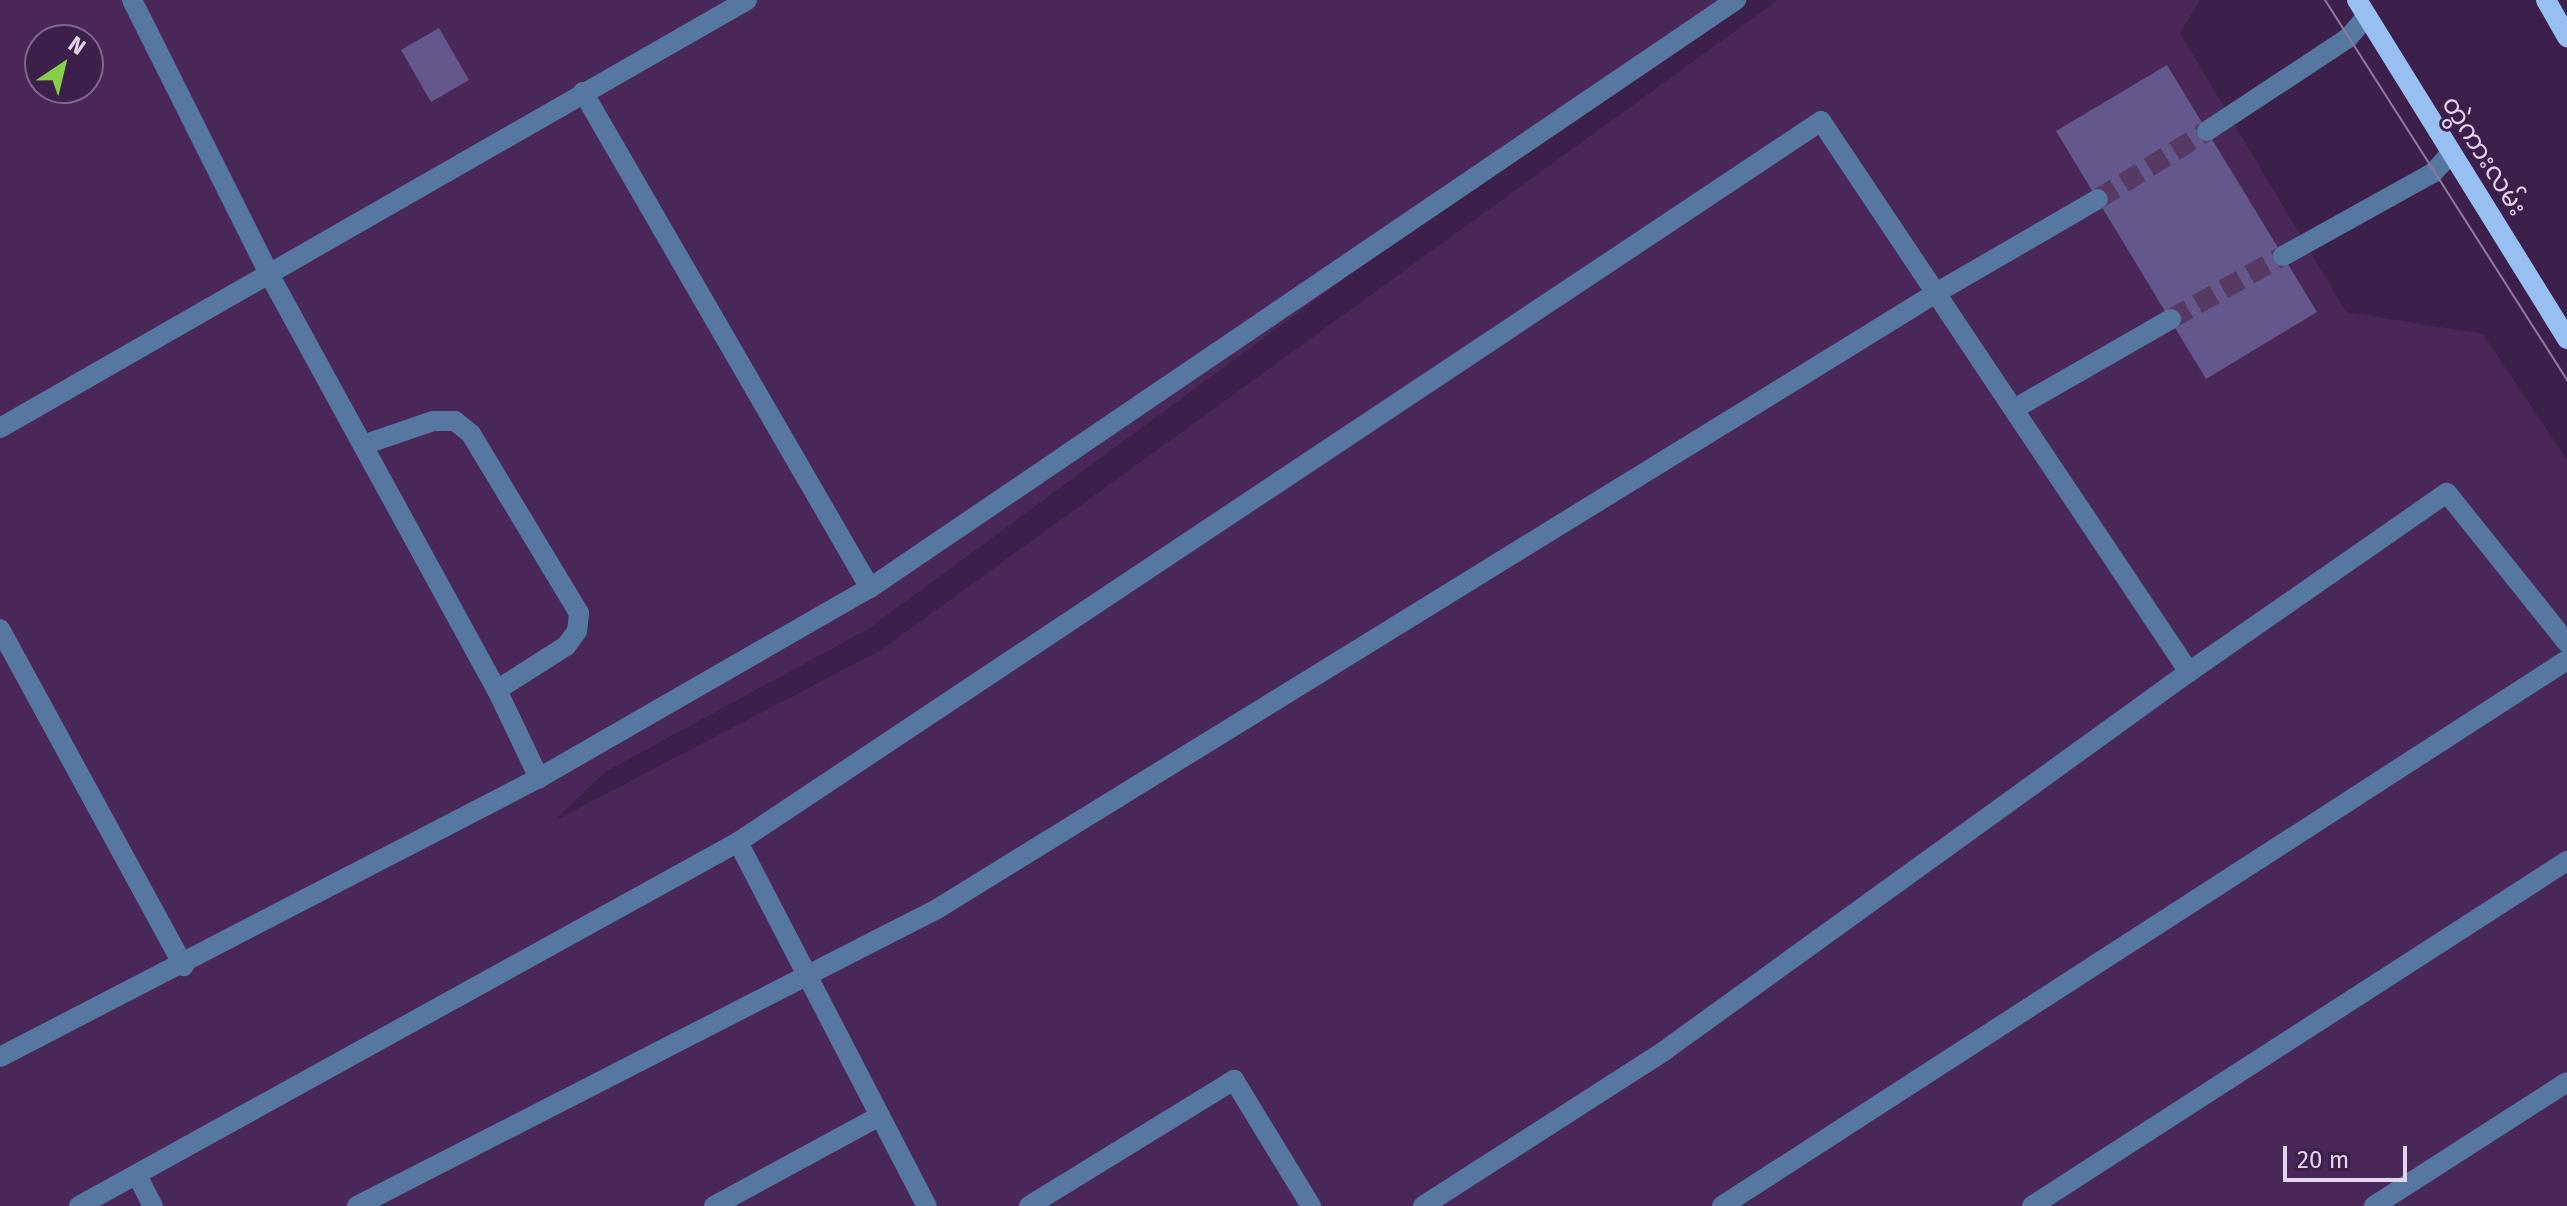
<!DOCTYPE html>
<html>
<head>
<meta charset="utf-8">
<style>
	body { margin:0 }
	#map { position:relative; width:2567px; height:1206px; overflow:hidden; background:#3d1f4b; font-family:"Fira Sans","Noto Sans Myanmar",sans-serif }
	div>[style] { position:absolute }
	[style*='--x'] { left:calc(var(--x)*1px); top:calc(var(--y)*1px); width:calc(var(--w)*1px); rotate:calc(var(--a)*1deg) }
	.built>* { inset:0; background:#492859 }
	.building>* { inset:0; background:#63578b }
	.minor-tunnel>* { height:20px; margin-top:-10px; transform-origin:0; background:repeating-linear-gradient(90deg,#563a63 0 20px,transparent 0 30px) }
	.minor>* { height:20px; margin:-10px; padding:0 10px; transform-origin:10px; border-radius:10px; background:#5678a0 }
	.major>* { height:20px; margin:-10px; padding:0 10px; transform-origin:10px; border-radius:10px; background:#97bff1 }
	.tram>* { height:2px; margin:-1px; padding:0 1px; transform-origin:1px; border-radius:1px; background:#91799c }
	span { translate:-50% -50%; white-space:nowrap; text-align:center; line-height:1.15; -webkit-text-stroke:6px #3d1f4b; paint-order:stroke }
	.street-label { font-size:26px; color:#e5d3ee }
	.north { position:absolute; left:24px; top:24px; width:80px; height:80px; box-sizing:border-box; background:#3d1f4b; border:2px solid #80678c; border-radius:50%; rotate:35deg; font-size:22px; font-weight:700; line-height:32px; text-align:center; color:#e5d3ee }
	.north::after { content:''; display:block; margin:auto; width:28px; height:36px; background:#86cf4b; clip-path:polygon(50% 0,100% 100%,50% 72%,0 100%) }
	.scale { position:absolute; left:2283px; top:1146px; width:124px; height:36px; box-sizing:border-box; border:4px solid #e5d3ee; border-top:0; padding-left:10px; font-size:24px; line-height:28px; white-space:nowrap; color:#e5d3ee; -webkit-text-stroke:6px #3d1f4b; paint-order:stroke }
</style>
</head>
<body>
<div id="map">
	<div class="built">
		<i style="clip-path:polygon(evenodd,0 0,1723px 0,868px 629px,605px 772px,554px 821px,881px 650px,1778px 0,2200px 0,2180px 33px,2346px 312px,2483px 334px,2567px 460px,2567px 1206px,0 1206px,0 0,40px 40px,88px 40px,88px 88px,40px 88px,40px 40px)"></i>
	</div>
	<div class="building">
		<i style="clip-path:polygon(439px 28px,469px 80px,431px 102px,401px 50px)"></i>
		<i style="clip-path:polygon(2167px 65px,2317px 312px,2206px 379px,2056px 131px)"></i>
	</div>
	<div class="minor-tunnel">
		<i style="--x:2098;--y:199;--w:128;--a:-32"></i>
		<i style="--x:2171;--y:319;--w:129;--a:-29.4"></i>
	</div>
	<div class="minor">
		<i style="--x:132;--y:0;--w:306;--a:63.4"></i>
		<i style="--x:269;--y:274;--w:474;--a:61.3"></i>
		<i style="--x:497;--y:690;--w:98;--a:64.5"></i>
		<i style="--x:583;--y:92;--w:573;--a:59.95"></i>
		<i style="--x:2207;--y:131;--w:169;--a:-33.4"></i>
		<i style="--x:2348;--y:38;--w:29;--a:-49"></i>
		<i style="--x:2283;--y:256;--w:171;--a:-29"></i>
		<i style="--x:2433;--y:173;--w:27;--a:-48"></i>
		<i style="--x:2014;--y:409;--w:181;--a:-29.8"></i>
		<i style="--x:0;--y:428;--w:861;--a:-29.81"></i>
		<i style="--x:363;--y:445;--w:74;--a:-18.9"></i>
		<i style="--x:433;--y:421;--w:22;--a:0"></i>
		<i style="--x:455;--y:421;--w:21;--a:39"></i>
		<i style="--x:471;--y:434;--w:209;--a:58.9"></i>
		<i style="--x:579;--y:613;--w:18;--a:96"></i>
		<i style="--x:577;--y:631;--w:19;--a:126"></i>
		<i style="--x:566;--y:646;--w:82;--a:147.5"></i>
		<i style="--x:0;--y:629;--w:384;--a:61.4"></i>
		<i style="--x:738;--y:842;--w:410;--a:62.6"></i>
		<i style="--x:0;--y:1057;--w:607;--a:-27.37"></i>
		<i style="--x:539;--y:778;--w:382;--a:-29.9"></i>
		<i style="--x:870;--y:588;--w:1047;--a:-34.18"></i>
		<i style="--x:137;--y:1175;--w:35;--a:63"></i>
		<i style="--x:79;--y:1206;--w:753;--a:-28.91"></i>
		<i style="--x:738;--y:842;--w:1301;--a:-33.65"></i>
		<i style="--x:1821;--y:121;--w:663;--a:56.26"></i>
		<i style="--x:357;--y:1206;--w:652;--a:-27.12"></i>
		<i style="--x:937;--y:909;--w:1174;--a:-31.66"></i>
		<i style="--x:1936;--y:293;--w:187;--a:-30.1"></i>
		<i style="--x:714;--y:1206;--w:189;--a:-28.5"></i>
		<i style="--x:1029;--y:1206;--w:241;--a:-31.6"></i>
		<i style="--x:1234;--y:1080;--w:148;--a:58.6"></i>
		<i style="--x:1423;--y:1206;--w:287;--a:-32.7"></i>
		<i style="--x:1664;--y:1051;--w:648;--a:-35.83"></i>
		<i style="--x:2189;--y:672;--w:314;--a:-34.8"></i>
		<i style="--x:2447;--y:493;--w:192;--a:51.3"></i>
		<i style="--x:1722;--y:1206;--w:1006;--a:-32.87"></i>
		<i style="--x:2032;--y:1206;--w:637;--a:-32.82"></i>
		<i style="--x:2374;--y:1206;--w:229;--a:-32.7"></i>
	</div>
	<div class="major">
		<i style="--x:2357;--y:0;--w:399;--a:58.2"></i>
		<i style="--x:2546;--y:0;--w:43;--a:60.4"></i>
	</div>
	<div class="tram">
		<i style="--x:2325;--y:0;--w:451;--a:57.5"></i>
	</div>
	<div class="street-label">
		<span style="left:2484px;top:156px;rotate:58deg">တွဲကားလမ်း</span>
	</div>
	<div class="north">N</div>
	<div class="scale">20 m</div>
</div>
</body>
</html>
